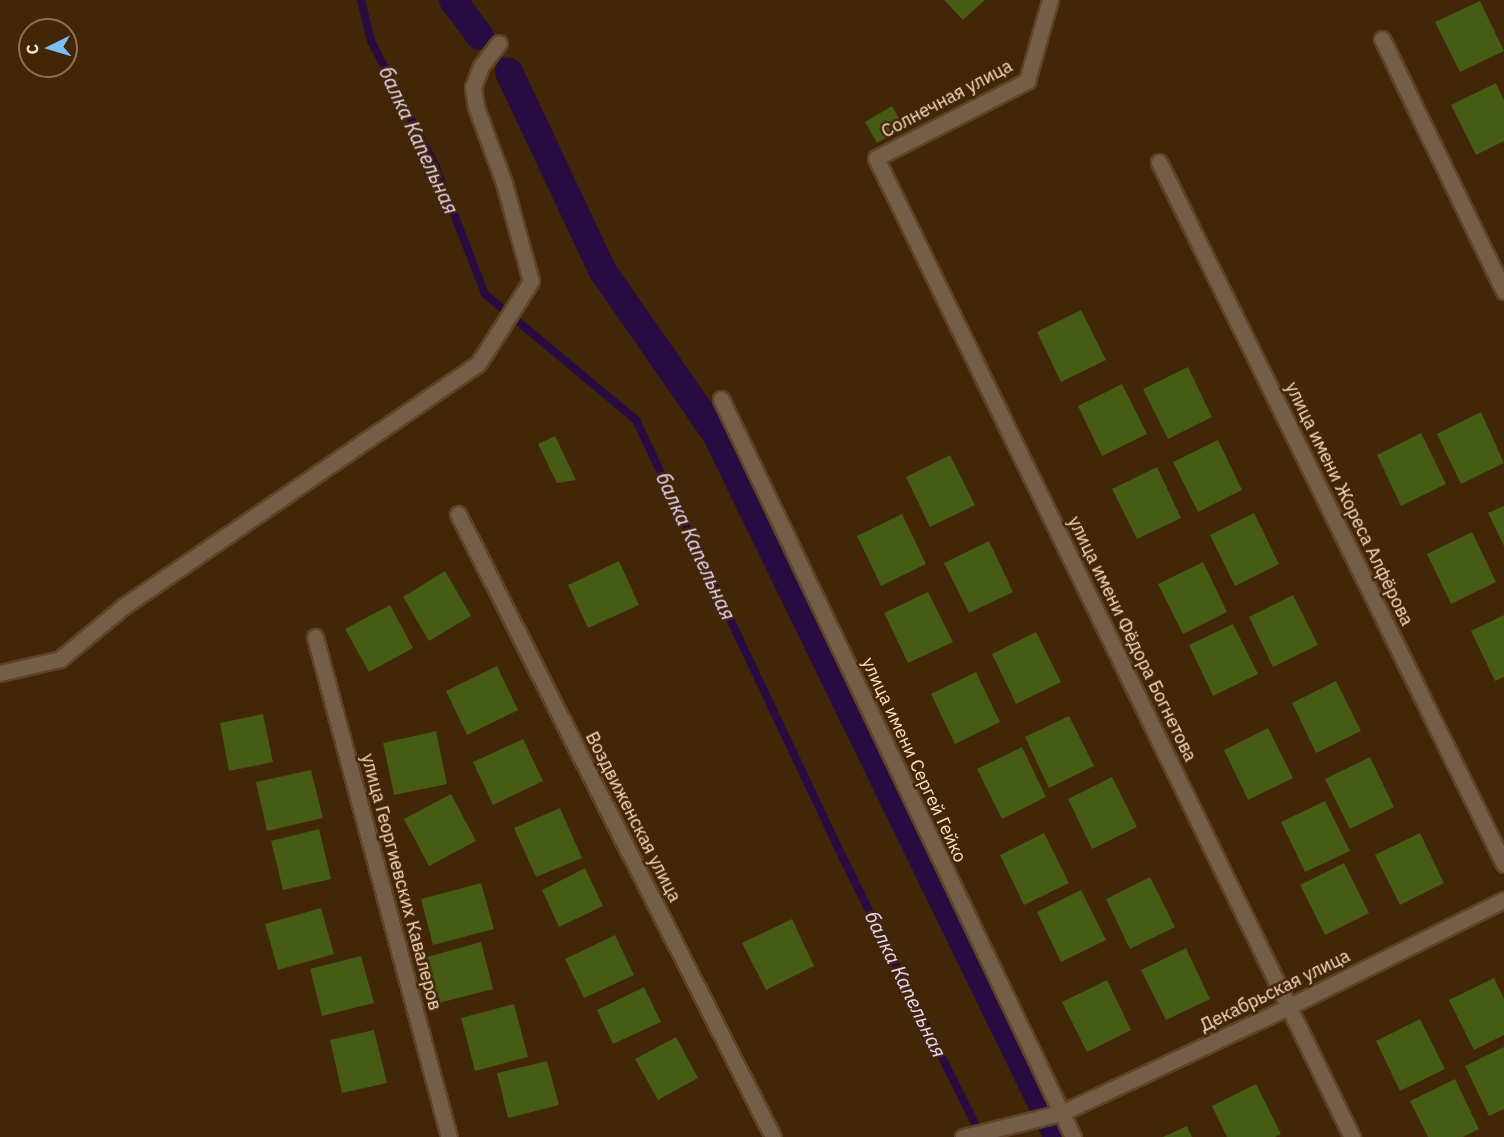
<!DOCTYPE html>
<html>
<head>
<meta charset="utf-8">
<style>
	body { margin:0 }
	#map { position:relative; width:1504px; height:1137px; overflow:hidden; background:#412607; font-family:"IBM Plex Sans",sans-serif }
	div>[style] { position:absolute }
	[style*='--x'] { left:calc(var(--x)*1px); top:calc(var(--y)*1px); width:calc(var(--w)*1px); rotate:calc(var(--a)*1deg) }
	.stream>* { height:8px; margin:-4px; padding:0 4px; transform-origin:4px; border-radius:4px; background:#280b40 }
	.canal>* { height:28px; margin:-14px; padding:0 14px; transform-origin:14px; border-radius:14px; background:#280b40 }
	.building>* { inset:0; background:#465b13 }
	.roads { filter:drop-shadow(2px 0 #5f4325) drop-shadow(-2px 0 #5f4325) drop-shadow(0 2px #5f4325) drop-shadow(0 -2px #5f4325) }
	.minor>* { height:15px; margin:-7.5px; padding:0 7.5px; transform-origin:7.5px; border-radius:7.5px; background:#755e48 }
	span { translate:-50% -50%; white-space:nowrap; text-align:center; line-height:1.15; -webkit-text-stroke:5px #412607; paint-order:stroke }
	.street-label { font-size:18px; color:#fcdec3 }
	.water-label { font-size:20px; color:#e9d9fd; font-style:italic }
	.north { position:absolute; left:18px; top:18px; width:60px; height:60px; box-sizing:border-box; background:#412607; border:2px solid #8c7052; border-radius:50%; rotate:265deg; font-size:16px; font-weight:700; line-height:24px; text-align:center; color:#fcdec3 }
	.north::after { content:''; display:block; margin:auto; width:21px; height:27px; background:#7abff8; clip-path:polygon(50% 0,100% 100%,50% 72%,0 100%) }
</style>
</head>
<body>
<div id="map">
	<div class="stream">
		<i style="--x:361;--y:0;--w:42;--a:76.3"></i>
		<i style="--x:371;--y:41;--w:140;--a:62.7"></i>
		<i style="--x:435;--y:165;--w:138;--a:68.8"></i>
		<i style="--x:485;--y:294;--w:197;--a:39.8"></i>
		<i style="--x:636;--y:420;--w:493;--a:64.7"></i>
		<i style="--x:847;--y:866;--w:299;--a:63.6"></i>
		<i style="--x:480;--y:36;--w:46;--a:51.1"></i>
	</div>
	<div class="canal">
		<i style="--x:453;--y:0;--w:45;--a:53.1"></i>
		<i style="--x:509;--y:72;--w:219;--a:64.8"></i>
		<i style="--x:602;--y:270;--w:200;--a:55.2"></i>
		<i style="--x:716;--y:434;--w:782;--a:64.06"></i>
	</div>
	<div class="building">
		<i style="clip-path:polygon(944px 0,985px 0,963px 20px)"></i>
		<i style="clip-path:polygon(1480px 1px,1504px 51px,1460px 72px,1435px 22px)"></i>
		<i style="clip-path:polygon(1496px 83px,1504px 101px,1504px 141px,1476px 155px,1451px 105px)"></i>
		<i style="clip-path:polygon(892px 106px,904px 127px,877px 143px,865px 122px)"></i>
		<i style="clip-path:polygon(1081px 310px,1106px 360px,1061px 382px,1037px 332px)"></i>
		<i style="clip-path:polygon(1188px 367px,1212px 417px,1168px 439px,1143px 389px)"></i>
		<i style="clip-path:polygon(1122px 384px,1147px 434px,1102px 456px,1078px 406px)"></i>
		<i style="clip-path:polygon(1481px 412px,1504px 463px,1461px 484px,1437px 434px)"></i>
		<i style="clip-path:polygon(1421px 433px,1446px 484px,1401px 506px,1377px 455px)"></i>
		<i style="clip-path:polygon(555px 436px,576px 480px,557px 483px,538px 444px)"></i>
		<i style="clip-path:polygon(1218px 440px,1242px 490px,1198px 512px,1173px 462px)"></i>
		<i style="clip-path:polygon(950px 455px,975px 505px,930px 527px,906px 477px)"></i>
		<i style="clip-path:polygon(1157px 467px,1181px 518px,1137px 539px,1112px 489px)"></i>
		<i style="clip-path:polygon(1504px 506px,1504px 546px,1488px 513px)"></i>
		<i style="clip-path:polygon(1254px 513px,1279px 564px,1235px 586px,1210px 535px)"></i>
		<i style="clip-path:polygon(902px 514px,926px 564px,881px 586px,857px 536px)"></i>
		<i style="clip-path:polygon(1472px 532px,1496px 582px,1451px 604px,1427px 554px)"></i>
		<i style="clip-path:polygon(989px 541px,1013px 592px,969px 613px,944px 563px)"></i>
		<i style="clip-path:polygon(619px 561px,639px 605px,588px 628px,568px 585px)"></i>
		<i style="clip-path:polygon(1203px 562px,1227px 612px,1183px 634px,1158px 584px)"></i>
		<i style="clip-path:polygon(445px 571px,471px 616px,429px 641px,403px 597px)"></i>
		<i style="clip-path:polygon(928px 592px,953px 642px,908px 663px,884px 613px)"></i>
		<i style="clip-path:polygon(1293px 595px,1318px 645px,1273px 667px,1249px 617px)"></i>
		<i style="clip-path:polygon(390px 605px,413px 648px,369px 672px,345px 629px)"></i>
		<i style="clip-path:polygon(1504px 615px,1504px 677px,1495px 681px,1471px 631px)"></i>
		<i style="clip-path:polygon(1233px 624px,1258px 674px,1213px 696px,1189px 645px)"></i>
		<i style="clip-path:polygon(1036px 632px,1061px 682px,1016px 704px,992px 654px)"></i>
		<i style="clip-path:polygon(497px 666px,518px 710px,467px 735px,446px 691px)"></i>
		<i style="clip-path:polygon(976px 672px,1000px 722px,955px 744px,931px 694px)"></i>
		<i style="clip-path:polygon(1336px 681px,1361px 731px,1316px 753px,1292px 703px)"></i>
		<i style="clip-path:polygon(263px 714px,273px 762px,229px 771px,220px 723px)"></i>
		<i style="clip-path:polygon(1069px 716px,1094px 766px,1049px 788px,1025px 737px)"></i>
		<i style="clip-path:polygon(1268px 728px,1293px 778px,1248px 800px,1224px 750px)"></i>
		<i style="clip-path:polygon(436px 731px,447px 784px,394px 795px,383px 743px)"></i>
		<i style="clip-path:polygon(523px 739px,543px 781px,493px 805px,473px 762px)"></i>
		<i style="clip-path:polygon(1022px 747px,1046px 797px,1002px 819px,977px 769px)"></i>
		<i style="clip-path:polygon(1370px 757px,1394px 807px,1350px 829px,1325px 779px)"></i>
		<i style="clip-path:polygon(311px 770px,323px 818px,267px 831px,256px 782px)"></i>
		<i style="clip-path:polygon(1112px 777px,1137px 827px,1092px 849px,1068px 799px)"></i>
		<i style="clip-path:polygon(451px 794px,476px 841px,429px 866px,404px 819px)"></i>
		<i style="clip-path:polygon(1325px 801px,1350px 851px,1305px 872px,1281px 822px)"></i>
		<i style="clip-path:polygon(560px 808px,582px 858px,536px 877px,514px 828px)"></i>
		<i style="clip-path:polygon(319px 829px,331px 879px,283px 890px,271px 841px)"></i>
		<i style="clip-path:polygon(1044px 833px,1069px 883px,1024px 905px,1000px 855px)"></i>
		<i style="clip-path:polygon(1420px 833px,1444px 883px,1400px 905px,1375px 855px)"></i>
		<i style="clip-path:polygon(1344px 863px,1369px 913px,1325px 935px,1300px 885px)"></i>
		<i style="clip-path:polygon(585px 868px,603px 906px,559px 927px,542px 890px)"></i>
		<i style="clip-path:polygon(1150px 877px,1175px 927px,1130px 949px,1106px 899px)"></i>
		<i style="clip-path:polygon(481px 883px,494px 929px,433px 945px,421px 899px)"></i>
		<i style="clip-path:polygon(1081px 890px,1106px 940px,1061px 962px,1037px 912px)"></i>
		<i style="clip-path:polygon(321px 908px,334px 954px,278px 970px,265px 924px)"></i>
		<i style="clip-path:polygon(792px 919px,814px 966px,766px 990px,742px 943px)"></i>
		<i style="clip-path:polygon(615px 935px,634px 975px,584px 998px,565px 959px)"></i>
		<i style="clip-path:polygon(481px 942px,493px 989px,439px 1003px,427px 957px)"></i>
		<i style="clip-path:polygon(1186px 948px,1210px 999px,1166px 1020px,1141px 970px)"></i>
		<i style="clip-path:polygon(361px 956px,374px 1003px,322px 1016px,310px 969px)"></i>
		<i style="clip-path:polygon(1494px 978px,1504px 999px,1504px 1035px,1474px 1050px,1449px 1000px)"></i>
		<i style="clip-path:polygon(1107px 980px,1131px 1030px,1087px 1052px,1062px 1002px)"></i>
		<i style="clip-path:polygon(644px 987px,661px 1022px,613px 1044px,597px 1010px)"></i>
		<i style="clip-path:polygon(514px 1004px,528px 1057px,475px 1071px,461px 1018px)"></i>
		<i style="clip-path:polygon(1420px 1019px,1445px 1069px,1400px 1091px,1376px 1041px)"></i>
		<i style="clip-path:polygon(374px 1030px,387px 1083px,342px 1093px,330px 1040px)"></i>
		<i style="clip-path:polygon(676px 1037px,698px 1078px,658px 1100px,635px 1059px)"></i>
		<i style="clip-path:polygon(1504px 1047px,1504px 1109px,1489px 1116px,1465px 1066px)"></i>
		<i style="clip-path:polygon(547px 1061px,559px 1105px,508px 1118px,497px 1073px)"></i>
		<i style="clip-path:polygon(1455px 1079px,1479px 1129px,1463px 1137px,1428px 1137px,1410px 1101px)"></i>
		<i style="clip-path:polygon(1256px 1084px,1281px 1134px,1275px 1137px,1227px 1137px,1212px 1106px)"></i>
		<i style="clip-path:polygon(1187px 1126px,1192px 1137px,1163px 1137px)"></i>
	</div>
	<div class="roads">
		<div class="minor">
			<i style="--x:1050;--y:0;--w:84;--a:105.9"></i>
			<i style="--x:1027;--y:81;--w:169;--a:153"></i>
			<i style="--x:876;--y:158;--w:1089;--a:64.07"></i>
			<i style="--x:1382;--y:39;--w:280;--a:64.2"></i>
			<i style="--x:1159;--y:162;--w:782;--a:63.83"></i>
			<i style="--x:721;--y:399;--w:818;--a:64.5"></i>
			<i style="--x:458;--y:514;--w:698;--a:63.18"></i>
			<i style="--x:315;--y:637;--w:518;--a:75"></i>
			<i style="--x:0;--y:673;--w:62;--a:-13.1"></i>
			<i style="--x:60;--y:659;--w:83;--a:-39.6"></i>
			<i style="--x:124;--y:606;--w:429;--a:-34.4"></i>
			<i style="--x:478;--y:364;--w:98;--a:-57.4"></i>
			<i style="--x:531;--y:281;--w:102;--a:-105.4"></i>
			<i style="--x:504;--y:183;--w:81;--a:-110.2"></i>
			<i style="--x:476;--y:107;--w:20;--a:-99"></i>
			<i style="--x:473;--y:87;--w:22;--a:-69"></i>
			<i style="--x:481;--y:66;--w:29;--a:-52"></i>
			<i style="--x:963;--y:1137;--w:101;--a:-13.8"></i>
			<i style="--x:1061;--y:1113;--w:253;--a:-25"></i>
			<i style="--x:1290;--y:1006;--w:239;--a:-26.4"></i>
		</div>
	</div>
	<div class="street-label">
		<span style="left:947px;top:99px;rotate:-28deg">Солнечная улица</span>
		<span style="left:1349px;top:504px;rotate:64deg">улица имени Жореса Алфёрова</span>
		<span style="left:1132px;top:639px;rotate:64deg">улица имени Фёдора Богнетова</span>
		<span style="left:914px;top:760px;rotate:65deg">улица имени Сергей Гейко</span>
		<span style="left:633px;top:817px;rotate:63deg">Воздвиженская улица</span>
		<span style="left:401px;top:882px;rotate:75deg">улица Георгиевских Кавалеров</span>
		<span style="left:1275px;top:991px;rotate:-26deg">Декабрьская улица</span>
	</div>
	<div class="water-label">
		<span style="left:419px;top:140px;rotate:65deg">балка Капельная</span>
		<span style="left:696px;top:546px;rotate:65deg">балка Капельная</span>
		<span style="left:906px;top:984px;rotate:64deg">балка Капельная</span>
	</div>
	<div class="north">С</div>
</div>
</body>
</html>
